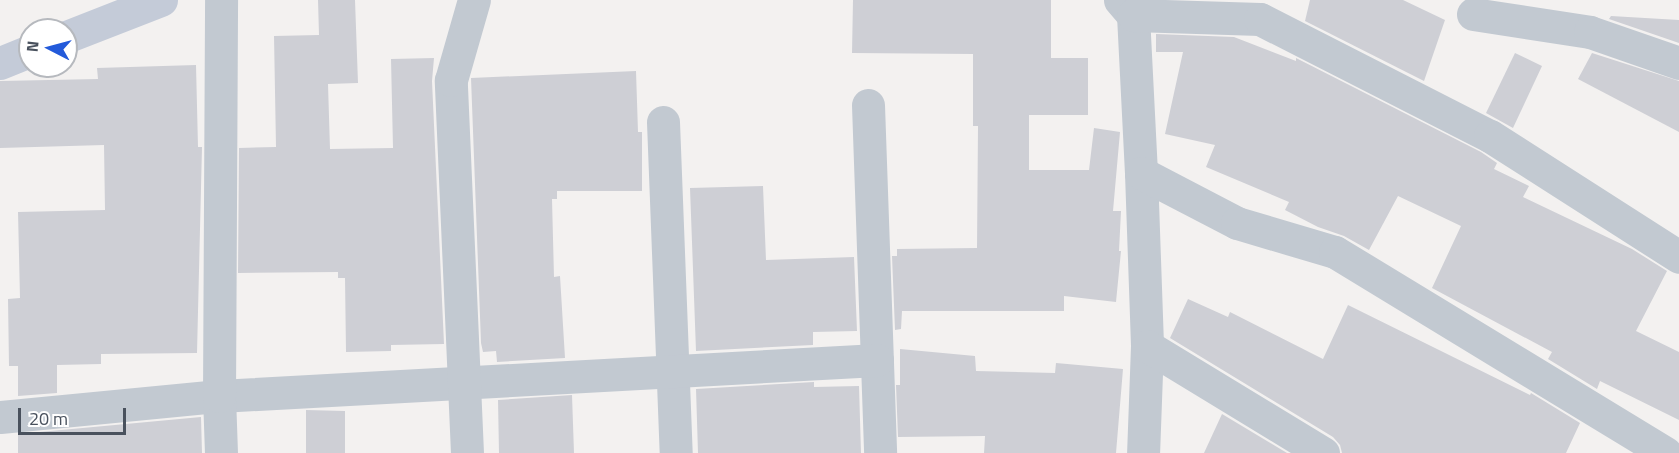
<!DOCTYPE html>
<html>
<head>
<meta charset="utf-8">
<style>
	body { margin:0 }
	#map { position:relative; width:1679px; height:453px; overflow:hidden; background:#f3f1f0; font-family:"Titillium Web",sans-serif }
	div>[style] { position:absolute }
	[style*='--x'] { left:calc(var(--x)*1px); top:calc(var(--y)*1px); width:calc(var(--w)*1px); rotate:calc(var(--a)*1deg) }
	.building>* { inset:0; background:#cecfd5 }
	.street>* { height:33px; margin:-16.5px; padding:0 16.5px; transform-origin:16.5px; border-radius:16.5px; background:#c2c9d1 }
	.secondary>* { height:33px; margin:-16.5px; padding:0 16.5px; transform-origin:16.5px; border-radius:16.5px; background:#c4cbd8 }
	span { translate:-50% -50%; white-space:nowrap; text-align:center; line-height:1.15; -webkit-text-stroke:6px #fff; paint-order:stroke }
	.north { position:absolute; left:18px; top:18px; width:60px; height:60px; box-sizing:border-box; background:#fff; border:2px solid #b6b9be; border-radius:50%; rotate:276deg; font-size:16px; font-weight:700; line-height:24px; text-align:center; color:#49515d }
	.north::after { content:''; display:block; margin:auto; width:21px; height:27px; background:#235ada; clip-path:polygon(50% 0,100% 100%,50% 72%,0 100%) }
	.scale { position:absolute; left:18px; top:408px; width:108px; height:27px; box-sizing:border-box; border:3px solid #49515d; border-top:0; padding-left:8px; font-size:18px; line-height:21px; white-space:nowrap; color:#49515d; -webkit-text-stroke:4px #fff; paint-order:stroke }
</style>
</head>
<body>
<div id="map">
	<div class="building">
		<i style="clip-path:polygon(318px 0,355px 0,358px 83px,328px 84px,330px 149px,393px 148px,391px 59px,434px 58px,432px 81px,444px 344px,391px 345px,391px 351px,346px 352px,345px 278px,338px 278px,338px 272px,238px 273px,239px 148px,276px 147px,274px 36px,319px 35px)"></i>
		<i style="clip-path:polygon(853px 0,1051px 0,1051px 58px,1088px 58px,1088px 115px,1029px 115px,1029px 170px,1089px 170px,1094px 128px,1120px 132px,1113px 211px,1121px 211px,1119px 251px,1121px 251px,1116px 302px,1064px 296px,1064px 311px,902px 311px,901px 329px,895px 330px,892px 256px,897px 256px,897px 249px,977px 248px,978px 126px,973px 126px,973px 54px,852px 53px)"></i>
		<i style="clip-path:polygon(1310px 0,1403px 0,1445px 20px,1424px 81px,1305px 21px)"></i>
		<i style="clip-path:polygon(1611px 16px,1679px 20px,1679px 43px,1609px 19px)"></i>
		<i style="clip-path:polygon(1156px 34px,1234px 37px,1296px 61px,1296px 58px,1481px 152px,1497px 163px,1494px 169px,1529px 186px,1523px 197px,1632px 249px,1667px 271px,1636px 331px,1679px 352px,1679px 420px,1600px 381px,1597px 389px,1548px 359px,1552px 352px,1432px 288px,1461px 226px,1398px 196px,1369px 250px,1344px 236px,1318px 227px,1285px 210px,1289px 202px,1206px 167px,1215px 145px,1165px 134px,1183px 52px,1156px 52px)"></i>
		<i style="clip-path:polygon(1515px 53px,1542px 66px,1513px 128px,1486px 113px)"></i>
		<i style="clip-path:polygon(1592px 53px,1679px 81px,1679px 132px,1578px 79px)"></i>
		<i style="clip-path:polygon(196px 65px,198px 147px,202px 147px,197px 353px,101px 354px,101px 364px,57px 365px,57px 393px,18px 396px,18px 366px,9px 366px,8px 299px,20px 298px,18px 212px,105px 210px,104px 145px,0 148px,0 81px,98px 79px,97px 68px)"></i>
		<i style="clip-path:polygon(636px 71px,638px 132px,642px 132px,642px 191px,557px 191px,557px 199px,552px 199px,554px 277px,560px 276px,565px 358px,497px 362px,496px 351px,483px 352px,481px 343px,471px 78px)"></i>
		<i style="clip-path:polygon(763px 186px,766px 260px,854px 257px,857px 331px,813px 332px,813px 345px,696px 351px,690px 188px)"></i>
		<i style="clip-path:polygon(1188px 299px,1228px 317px,1230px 312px,1323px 359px,1348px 305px,1530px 395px,1531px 393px,1580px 423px,1566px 453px,1342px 453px,1340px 445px,1333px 437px,1170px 338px)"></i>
		<i style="clip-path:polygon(900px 349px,975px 356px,976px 371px,1055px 373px,1056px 363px,1123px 369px,1116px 453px,984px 453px,985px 436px,898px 437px,896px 385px,900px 385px)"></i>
		<i style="clip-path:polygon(814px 382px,814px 387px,859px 386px,861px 453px,698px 453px,696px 389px)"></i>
		<i style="clip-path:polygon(572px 395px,574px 453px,499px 453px,498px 400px)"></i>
		<i style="clip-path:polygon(306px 410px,345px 411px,345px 453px,306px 453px)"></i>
		<i style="clip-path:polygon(1222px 414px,1287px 453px,1204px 453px)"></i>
		<i style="clip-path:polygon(201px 417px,202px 453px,18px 453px,18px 434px)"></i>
	</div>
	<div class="street">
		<i style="--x:1120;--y:0;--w:20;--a:49"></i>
		<i style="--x:1133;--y:15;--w:158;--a:87.1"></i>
		<i style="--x:1141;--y:173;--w:173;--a:88"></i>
		<i style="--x:1147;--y:346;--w:107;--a:92.1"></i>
		<i style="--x:1473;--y:14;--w:118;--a:8.7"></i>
		<i style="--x:1590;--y:32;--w:94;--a:19.2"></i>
		<i style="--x:1133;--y:15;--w:127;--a:1.8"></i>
		<i style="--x:1260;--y:19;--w:258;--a:27"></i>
		<i style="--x:1490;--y:136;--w:224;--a:32.6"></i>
		<i style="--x:868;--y:105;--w:348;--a:88"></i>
		<i style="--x:663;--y:122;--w:331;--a:87.8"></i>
		<i style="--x:1141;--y:173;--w:108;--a:27.5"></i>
		<i style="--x:1237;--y:223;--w:102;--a:16.5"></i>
		<i style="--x:1335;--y:252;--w:387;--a:31.3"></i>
		<i style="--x:1147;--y:346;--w:206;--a:31.3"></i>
		<i style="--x:0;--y:417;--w:220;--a:-5.5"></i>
		<i style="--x:219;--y:396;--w:659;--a:-3.13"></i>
		<i style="--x:221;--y:453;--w:57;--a:-92"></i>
		<i style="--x:219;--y:396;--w:396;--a:-89.7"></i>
		<i style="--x:467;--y:453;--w:373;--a:-92.5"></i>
		<i style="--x:451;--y:80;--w:83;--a:-74"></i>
	</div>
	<div class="secondary">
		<i style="--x:66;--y:37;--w:102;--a:-21.3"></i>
		<i style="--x:0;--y:63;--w:32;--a:-22"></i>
	</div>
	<div class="north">N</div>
	<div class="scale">20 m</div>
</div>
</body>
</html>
